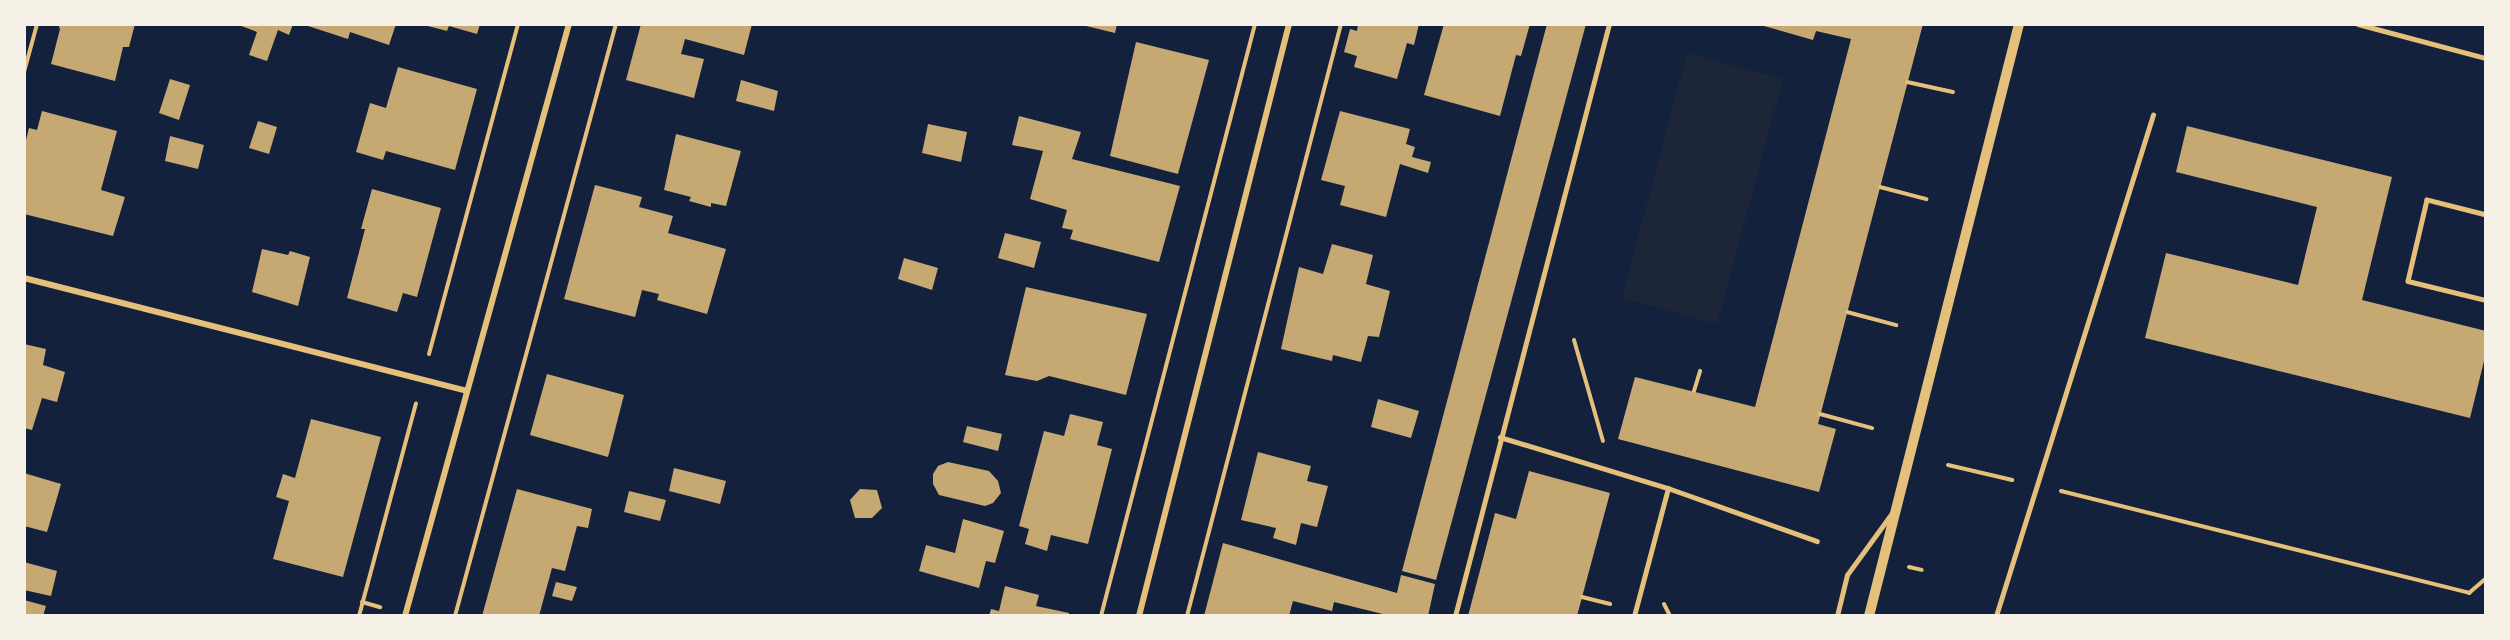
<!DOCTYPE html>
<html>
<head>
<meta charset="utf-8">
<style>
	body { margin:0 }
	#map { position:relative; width:2510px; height:640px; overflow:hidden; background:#14213d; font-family:"Alegreya Sans",sans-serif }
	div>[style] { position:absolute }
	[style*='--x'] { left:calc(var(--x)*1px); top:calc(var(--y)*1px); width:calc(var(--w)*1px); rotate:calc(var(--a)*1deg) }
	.green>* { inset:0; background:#1d2539 }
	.building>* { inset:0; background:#c6a872 }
	.path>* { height:4px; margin:-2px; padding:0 2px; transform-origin:2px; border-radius:2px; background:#e5c07b }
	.service>* { height:4.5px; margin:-2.25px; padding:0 2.25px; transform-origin:2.25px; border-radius:2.25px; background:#e5c07b }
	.minor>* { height:6px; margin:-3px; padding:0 3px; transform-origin:3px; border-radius:3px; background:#e5c07b }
	.tertiary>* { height:10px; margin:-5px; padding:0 5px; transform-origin:5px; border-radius:5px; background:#e5c07b }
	span { translate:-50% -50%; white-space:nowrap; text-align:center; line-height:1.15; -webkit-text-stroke:5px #f6f1e7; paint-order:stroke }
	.frame { position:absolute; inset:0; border:26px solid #f6f1e7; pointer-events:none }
</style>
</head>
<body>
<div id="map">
	<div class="green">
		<i style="clip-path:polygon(1687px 53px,1783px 79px,1717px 324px,1622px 298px)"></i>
	</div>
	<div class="building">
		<i style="clip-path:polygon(58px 24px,135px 24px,129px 47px,123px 47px,115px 81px,51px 64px,60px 29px)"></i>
		<i style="clip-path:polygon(236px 24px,293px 24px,289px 35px,278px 30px,267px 61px,249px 55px,257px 32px)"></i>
		<i style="clip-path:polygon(302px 24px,396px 24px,389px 45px,350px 32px,348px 39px)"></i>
		<i style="clip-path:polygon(449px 24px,480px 24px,477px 34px,449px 26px,447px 31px,424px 25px)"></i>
		<i style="clip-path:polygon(641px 24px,752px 24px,744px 55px,685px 39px,681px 54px,704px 59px,694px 98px,626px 80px)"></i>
		<i style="clip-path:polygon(1078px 24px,1117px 24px,1115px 33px)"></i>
		<i style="clip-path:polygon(1358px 24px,1419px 24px,1414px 45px,1407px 43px,1397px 79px,1354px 67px,1357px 56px,1344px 52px,1350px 29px,1357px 31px)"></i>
		<i style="clip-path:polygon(1444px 24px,1530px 24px,1521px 56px,1516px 55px,1500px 116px,1424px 95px)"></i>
		<i style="clip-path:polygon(1547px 24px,1586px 24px,1436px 580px,1402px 571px)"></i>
		<i style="clip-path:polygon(1757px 24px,1923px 24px,1818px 424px,1836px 429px,1819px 492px,1618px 439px,1635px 377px,1755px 407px,1851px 39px,1816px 31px,1813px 40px)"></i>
		<i style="clip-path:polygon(1136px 42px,1209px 60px,1178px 174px,1110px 156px)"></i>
		<i style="clip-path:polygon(398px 67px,477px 89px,455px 170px,386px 151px,383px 160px,356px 152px,370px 103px,386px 108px)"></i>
		<i style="clip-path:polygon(170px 79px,190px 85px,179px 120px,159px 113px)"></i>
		<i style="clip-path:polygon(741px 80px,778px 91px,774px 111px,736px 101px)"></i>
		<i style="clip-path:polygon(42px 111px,117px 131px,101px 190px,125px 197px,113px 236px,24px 214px,24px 148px,29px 128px,37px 130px)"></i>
		<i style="clip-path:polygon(1340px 111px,1410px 129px,1406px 144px,1415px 147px,1412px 157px,1431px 162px,1428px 173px,1400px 164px,1386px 217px,1340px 205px,1345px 186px,1321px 180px)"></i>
		<i style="clip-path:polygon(1019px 116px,1081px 132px,1072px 159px,1180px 186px,1159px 262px,1070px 239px,1073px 230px,1062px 228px,1067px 210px,1030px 199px,1043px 151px,1012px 145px)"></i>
		<i style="clip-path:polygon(258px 121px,277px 127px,269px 154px,249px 148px)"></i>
		<i style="clip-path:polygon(928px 124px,967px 132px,961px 162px,922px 153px)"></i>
		<i style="clip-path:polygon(2187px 126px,2392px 177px,2362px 300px,2486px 331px,2486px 353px,2470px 418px,2145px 338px,2166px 253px,2298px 285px,2317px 207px,2176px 172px)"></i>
		<i style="clip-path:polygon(676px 134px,741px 151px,726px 206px,711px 203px,711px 207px,689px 201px,691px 197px,664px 190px)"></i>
		<i style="clip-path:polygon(170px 136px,204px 145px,198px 169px,165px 161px)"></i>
		<i style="clip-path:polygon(595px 185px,642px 197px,639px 207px,673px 216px,668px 233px,726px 249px,707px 314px,657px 300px,659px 294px,642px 290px,635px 317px,564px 299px)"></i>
		<i style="clip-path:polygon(372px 189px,441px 208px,417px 297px,403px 293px,397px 312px,347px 298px,365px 229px,361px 229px)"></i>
		<i style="clip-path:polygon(1005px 233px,1041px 242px,1034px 268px,998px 258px)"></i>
		<i style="clip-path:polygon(1332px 244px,1373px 255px,1366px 284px,1390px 291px,1379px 337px,1368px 336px,1361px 362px,1333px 355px,1332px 361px,1281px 349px,1299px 267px,1323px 274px)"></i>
		<i style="clip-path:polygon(262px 249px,288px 255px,290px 251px,310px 257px,298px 306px,252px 292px)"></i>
		<i style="clip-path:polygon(904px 258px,938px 268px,932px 290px,898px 279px)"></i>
		<i style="clip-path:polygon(1026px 287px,1147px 314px,1126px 395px,1049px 376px,1037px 381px,1005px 375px)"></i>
		<i style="clip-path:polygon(24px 344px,46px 349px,43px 365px,65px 372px,57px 402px,42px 398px,32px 430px,24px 428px)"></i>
		<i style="clip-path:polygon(547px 374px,624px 395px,608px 457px,530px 435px)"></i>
		<i style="clip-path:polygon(1378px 399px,1419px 411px,1411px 438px,1371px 427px)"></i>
		<i style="clip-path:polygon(1070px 414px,1103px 422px,1097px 445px,1112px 449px,1088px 544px,1051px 535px,1047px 551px,1025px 544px,1029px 529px,1019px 526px,1044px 431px,1064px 436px)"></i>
		<i style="clip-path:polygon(311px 419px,381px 437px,343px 577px,273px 559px,289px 501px,276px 497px,283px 474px,295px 478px)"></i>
		<i style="clip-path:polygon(967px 426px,1002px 434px,998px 451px,963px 442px)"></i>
		<i style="clip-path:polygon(1258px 452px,1311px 466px,1307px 481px,1328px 486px,1317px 527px,1301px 523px,1296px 545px,1273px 538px,1276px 528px,1241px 520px)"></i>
		<i style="clip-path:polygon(948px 462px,989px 471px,998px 481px,1001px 493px,993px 503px,985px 506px,939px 495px,933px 484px,933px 474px,938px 466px)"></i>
		<i style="clip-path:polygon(674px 468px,726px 481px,720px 504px,669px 491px)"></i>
		<i style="clip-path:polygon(1529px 471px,1610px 493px,1577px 616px,1468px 616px,1495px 513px,1516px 519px)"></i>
		<i style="clip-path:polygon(24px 473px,61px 484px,47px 532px,24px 526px)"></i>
		<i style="clip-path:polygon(517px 489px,592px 509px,588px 528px,577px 526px,565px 571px,552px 568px,539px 616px,482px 616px)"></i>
		<i style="clip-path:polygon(860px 489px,877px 490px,882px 508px,872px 518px,855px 518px,850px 500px)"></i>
		<i style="clip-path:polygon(629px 491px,666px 500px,660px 521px,624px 512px)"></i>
		<i style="clip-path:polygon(963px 519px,1004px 531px,995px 563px,986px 561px,979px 588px,919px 571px,926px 545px,955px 553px)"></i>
		<i style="clip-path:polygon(1223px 543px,1397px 593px,1401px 575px,1435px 584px,1428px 616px,1391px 616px,1334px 602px,1332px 611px,1293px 601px,1289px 616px,1204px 616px)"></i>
		<i style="clip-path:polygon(24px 562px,57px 571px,51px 596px,24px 590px)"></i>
		<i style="clip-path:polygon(556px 582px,577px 587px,572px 601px,552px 596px)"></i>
		<i style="clip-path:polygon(1005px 586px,1039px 595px,1036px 606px,1069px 613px,1069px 616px,989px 616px,991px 609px,999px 611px)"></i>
		<i style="clip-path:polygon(24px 600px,46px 606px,43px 616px,24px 616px)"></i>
	</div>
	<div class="path">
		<i style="--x:24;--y:72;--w:50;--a:-74.8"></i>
		<i style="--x:1907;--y:82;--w:47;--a:12.3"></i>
		<i style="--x:1880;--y:187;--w:48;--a:14.6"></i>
		<i style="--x:1847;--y:312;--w:51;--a:14.9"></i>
		<i style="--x:1574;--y:340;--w:105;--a:74"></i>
		<i style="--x:429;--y:354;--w:342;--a:-74.9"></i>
		<i style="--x:1694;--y:391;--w:21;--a:-73"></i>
		<i style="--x:1820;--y:414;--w:54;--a:15.1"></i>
		<i style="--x:1948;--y:465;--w:66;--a:13.2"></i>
		<i style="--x:2061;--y:491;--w:421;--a:14"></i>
		<i style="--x:2469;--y:593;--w:23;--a:-41"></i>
		<i style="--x:1909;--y:567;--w:13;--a:13"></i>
		<i style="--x:1582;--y:597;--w:29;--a:14"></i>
		<i style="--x:362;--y:602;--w:19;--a:16"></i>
		<i style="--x:1664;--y:604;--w:13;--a:63"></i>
		<i style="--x:359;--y:616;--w:220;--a:-75"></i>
		<i style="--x:455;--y:616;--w:614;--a:-74.79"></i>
		<i style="--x:1101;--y:616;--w:612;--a:-75.42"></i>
		<i style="--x:1187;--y:616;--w:612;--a:-75.42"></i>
	</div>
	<div class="service">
		<i style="--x:2358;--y:24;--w:132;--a:14.9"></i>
		<i style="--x:2486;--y:215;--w:61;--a:-165.7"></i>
		<i style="--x:2427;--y:200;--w:83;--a:103.2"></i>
		<i style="--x:2408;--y:281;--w:80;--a:13.7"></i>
		<i style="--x:1500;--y:437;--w:176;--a:16.9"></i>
		<i style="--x:1668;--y:488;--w:158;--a:19.6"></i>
		<i style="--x:1455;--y:616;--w:612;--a:-75.42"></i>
		<i style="--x:1634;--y:616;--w:132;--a:-75.1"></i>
		<i style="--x:1837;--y:616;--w:42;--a:-76.3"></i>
		<i style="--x:1847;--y:575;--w:77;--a:-54"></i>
		<i style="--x:1996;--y:616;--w:525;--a:-72.6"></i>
	</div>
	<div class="minor">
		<i style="--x:24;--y:278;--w:456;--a:14.3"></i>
		<i style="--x:405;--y:616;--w:614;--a:-74.52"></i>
		<i style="--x:1139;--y:616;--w:611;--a:-75.78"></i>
	</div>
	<div class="tertiary">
		<i style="--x:1869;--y:616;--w:611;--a:-75.78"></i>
	</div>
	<div class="frame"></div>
</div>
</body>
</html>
